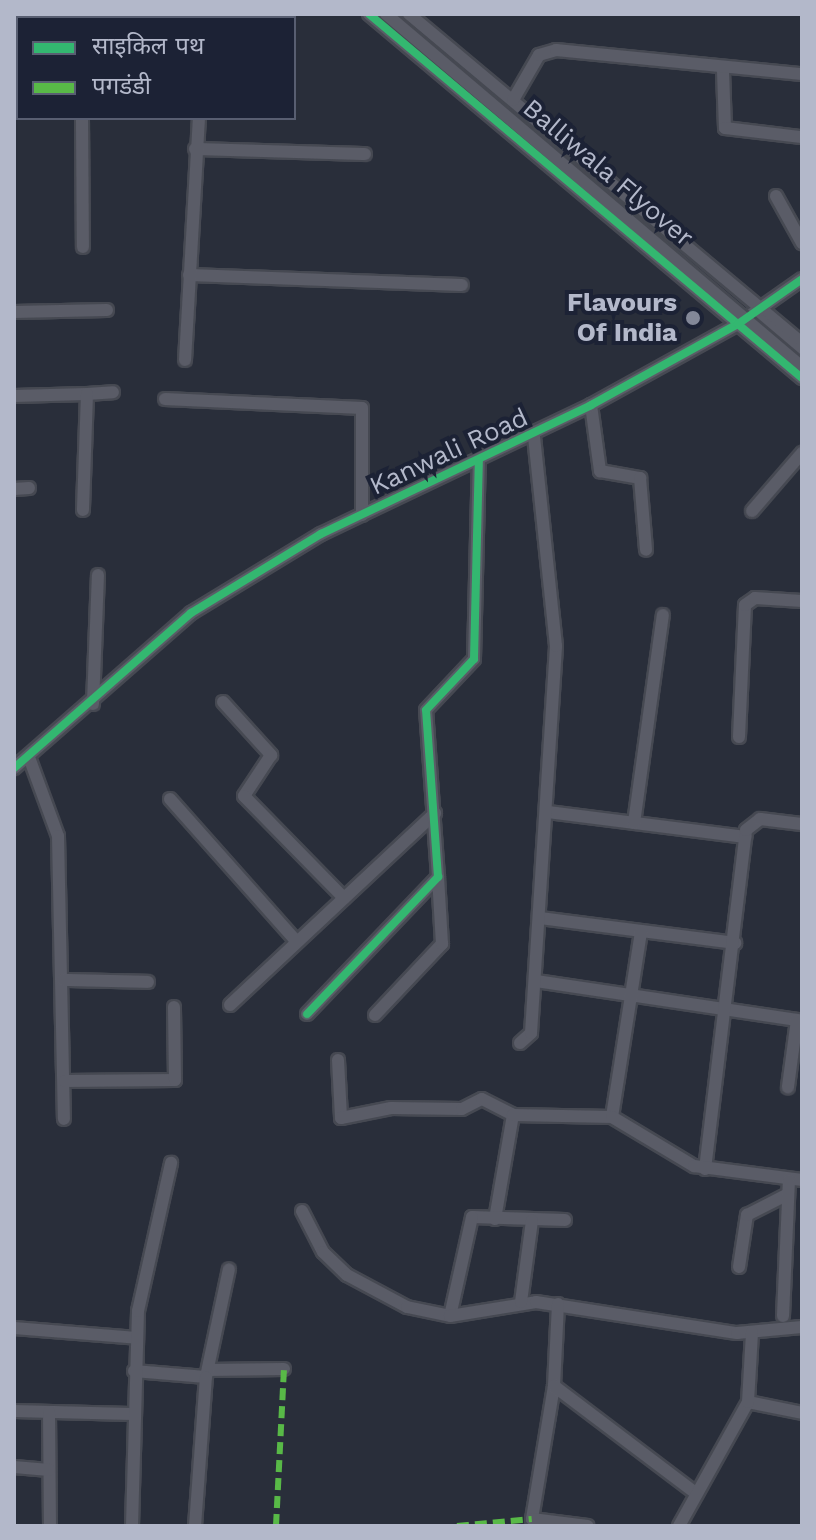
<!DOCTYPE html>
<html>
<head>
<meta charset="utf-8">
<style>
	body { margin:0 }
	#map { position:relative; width:816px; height:1540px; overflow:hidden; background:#292e3a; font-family:"Work Sans","Noto Sans Devanagari",sans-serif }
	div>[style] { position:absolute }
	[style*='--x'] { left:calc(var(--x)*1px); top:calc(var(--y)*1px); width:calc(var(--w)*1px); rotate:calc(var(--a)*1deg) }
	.roads { filter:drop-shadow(2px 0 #464952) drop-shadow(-2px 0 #464952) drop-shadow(0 2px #464952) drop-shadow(0 -2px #464952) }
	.minor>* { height:12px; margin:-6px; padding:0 6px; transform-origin:6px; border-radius:6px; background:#5a5c67 }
	.bridges { filter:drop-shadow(2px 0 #464952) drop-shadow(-2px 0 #464952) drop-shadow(0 2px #464952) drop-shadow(0 -2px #464952) }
	.minor-bridge>* { height:12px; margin:-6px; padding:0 6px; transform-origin:6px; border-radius:6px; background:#5a5c67 }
	.quiet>* { height:6px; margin-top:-3px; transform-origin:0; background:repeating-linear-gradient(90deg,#58b947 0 12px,transparent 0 18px) }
	.cycleway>* { height:8px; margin:-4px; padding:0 4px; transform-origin:4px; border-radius:4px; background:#33b770 }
	.dots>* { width:22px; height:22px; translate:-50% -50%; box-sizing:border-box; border:4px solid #1c2235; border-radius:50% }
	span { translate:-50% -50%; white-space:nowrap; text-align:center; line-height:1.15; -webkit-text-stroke:8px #1c2235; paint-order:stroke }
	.street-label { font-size:26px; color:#b3b8ca }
	.poi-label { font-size:26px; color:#b3b8ca; font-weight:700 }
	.right { translate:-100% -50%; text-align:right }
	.frame { position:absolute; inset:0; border:16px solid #b3b8ca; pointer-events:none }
	.legend { position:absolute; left:16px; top:16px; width:280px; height:104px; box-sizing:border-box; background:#1c2235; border:2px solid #585e71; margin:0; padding:10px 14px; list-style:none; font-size:24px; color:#b3b8ca }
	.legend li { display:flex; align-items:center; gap:16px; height:40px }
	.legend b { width:40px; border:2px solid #585e71 }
</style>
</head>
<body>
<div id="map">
	<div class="roads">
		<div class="minor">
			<i style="--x:369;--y:14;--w:566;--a:40.05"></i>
			<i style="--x:409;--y:14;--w:513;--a:39.93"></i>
			<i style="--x:212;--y:18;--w:4;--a:-76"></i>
			<i style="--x:723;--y:71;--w:57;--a:88"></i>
			<i style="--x:725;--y:128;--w:77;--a:6.8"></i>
			<i style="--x:14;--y:87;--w:4;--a:0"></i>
			<i style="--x:513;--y:100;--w:52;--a:-60"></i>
			<i style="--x:539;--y:55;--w:18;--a:-16"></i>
			<i style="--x:556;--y:50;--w:247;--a:5.6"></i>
			<i style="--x:82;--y:118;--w:129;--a:89.6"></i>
			<i style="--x:195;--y:149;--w:170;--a:1.7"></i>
			<i style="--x:776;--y:196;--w:54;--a:61"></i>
			<i style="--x:189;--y:275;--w:273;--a:2.1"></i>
			<i style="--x:14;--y:312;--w:93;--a:-1.2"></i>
			<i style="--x:761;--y:321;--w:54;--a:40.5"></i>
			<i style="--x:185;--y:360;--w:242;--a:-86.7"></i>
			<i style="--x:87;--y:394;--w:26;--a:-4"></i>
			<i style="--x:14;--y:396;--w:73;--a:-1.6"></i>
			<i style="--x:87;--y:394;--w:116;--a:92"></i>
			<i style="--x:165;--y:399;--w:197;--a:2.6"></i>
			<i style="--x:362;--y:408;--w:107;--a:90"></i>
			<i style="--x:591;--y:405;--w:67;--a:82.2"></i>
			<i style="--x:600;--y:471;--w:41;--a:9.9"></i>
			<i style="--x:640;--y:478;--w:72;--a:85.2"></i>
			<i style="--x:14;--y:489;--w:15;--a:-4"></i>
			<i style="--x:752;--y:511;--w:77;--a:-49.2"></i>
			<i style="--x:223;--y:702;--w:72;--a:47.8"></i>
			<i style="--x:271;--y:755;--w:49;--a:123.4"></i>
			<i style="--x:244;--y:796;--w:143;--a:45.6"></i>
			<i style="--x:93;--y:704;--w:129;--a:-87.8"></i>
			<i style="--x:739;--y:737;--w:132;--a:-87.4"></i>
			<i style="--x:745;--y:605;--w:12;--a:-35"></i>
			<i style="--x:755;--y:598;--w:47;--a:3.7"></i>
			<i style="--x:30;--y:760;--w:81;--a:69.8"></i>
			<i style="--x:58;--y:836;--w:283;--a:88.8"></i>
			<i style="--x:14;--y:768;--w:235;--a:-41.2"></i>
			<i style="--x:191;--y:613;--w:152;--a:-31.3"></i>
			<i style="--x:321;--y:534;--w:299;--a:-25.5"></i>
			<i style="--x:591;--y:405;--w:168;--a:-28.9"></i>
			<i style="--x:738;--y:324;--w:78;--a:-35.1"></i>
			<i style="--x:170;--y:799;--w:191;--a:48.4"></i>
			<i style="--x:548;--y:812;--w:199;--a:7.2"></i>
			<i style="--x:634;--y:823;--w:210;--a:-82.1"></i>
			<i style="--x:540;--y:918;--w:197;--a:7.3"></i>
			<i style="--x:63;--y:980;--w:85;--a:1.3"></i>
			<i style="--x:536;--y:981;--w:264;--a:8.5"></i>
			<i style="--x:797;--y:1020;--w:68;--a:97.7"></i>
			<i style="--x:230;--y:1005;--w:281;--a:-43.1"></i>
			<i style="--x:307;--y:1014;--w:190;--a:-46.3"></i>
			<i style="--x:438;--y:877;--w:167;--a:-94.1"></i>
			<i style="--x:426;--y:710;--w:70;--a:-46.7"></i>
			<i style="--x:474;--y:659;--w:198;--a:-88.6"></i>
			<i style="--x:375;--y:1015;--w:98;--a:-46.7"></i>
			<i style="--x:442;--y:944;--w:67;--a:-93.4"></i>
			<i style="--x:520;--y:1043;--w:15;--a:-42"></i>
			<i style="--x:531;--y:1033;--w:388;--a:-86.3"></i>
			<i style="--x:556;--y:646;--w:212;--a:-96"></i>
			<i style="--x:338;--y:1060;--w:58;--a:87"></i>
			<i style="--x:341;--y:1118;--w:51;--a:-11.3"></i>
			<i style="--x:391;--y:1108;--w:71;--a:0.8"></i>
			<i style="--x:462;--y:1109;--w:22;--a:-27"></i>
			<i style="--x:482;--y:1099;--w:35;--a:27"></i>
			<i style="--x:65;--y:1081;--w:110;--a:-0.5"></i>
			<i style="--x:175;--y:1080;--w:73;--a:-90.8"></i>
			<i style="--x:612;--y:1117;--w:188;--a:-81.1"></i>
			<i style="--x:705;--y:1169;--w:341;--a:-83.1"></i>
			<i style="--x:746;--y:830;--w:18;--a:-38"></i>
			<i style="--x:760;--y:819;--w:42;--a:6.8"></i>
			<i style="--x:302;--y:1211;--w:46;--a:62.9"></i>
			<i style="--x:323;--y:1252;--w:33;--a:44"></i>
			<i style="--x:347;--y:1275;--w:68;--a:28.1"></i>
			<i style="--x:407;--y:1307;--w:44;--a:11.8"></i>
			<i style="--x:495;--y:1219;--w:106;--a:-80.2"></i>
			<i style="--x:513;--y:1115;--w:99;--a:1.2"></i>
			<i style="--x:612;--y:1117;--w:96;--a:30.9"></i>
			<i style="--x:694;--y:1166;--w:109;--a:7.4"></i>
			<i style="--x:565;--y:1220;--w:93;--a:-178.2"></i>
			<i style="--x:472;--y:1217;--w:101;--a:102.5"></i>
			<i style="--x:450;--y:1316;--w:87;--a:-9.2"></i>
			<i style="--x:536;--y:1302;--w:203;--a:8.8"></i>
			<i style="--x:737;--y:1333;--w:65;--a:-5.3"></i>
			<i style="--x:739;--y:1267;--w:53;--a:-81.3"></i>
			<i style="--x:747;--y:1215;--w:46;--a:-27.1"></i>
			<i style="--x:521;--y:1302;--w:82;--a:-82.3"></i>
			<i style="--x:558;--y:1304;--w:82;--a:92.8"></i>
			<i style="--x:554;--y:1386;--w:135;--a:99.4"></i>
			<i style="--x:532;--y:1519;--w:56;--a:7.1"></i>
			<i style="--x:783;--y:1316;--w:136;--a:-87.5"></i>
			<i style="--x:14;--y:1328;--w:123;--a:4.6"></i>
			<i style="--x:208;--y:1370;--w:76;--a:-0.8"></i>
			<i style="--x:134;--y:1371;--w:72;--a:4.8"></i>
			<i style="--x:206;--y:1377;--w:110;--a:-78"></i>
			<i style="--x:554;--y:1386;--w:176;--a:37.1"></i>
			<i style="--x:748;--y:1402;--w:55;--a:11.5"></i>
			<i style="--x:14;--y:1411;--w:117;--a:1.5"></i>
			<i style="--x:49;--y:1412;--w:114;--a:89.5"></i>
			<i style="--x:14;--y:1467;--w:35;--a:5"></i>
			<i style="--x:132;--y:1526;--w:215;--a:-88.4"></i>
			<i style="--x:138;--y:1311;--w:152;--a:-77.4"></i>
			<i style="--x:195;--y:1526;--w:149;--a:-85.8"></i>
			<i style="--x:679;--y:1526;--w:142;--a:-60.9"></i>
			<i style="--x:748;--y:1402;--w:70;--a:-86.7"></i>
		</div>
	</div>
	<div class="bridges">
		<div class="minor-bridge">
			<i style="--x:386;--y:14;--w:546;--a:40.32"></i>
		</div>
	</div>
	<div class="quiet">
		<i style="--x:276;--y:1526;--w:157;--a:-87.1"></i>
		<i style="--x:457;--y:1526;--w:75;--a:-5.3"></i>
	</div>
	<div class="cycleway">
		<i style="--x:369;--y:14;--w:566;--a:40.05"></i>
		<i style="--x:14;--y:768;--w:235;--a:-41.2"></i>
		<i style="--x:191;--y:613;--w:152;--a:-31.3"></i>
		<i style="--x:321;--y:534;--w:299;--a:-25.5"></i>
		<i style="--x:591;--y:405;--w:168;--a:-28.9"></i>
		<i style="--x:738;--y:324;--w:78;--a:-35.1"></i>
		<i style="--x:307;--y:1014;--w:190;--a:-46.3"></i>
		<i style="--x:438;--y:877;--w:167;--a:-94.1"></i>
		<i style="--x:426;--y:710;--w:70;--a:-46.7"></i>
		<i style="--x:474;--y:659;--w:198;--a:-88.6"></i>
	</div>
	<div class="dots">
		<i style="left:693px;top:318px;background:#838898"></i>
	</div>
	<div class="street-label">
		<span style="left:608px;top:173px;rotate:40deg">Balliwala Flyover</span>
		<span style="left:449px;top:452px;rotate:-25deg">Kanwali Road</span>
	</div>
	<div class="poi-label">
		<span class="right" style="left:677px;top:318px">Flavours<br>Of India</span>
	</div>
	<div class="frame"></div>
	<ul class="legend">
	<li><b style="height:10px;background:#33b770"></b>साइकिल पथ</li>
	<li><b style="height:10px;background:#58b947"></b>पगडंडी</li>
	</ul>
</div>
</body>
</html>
